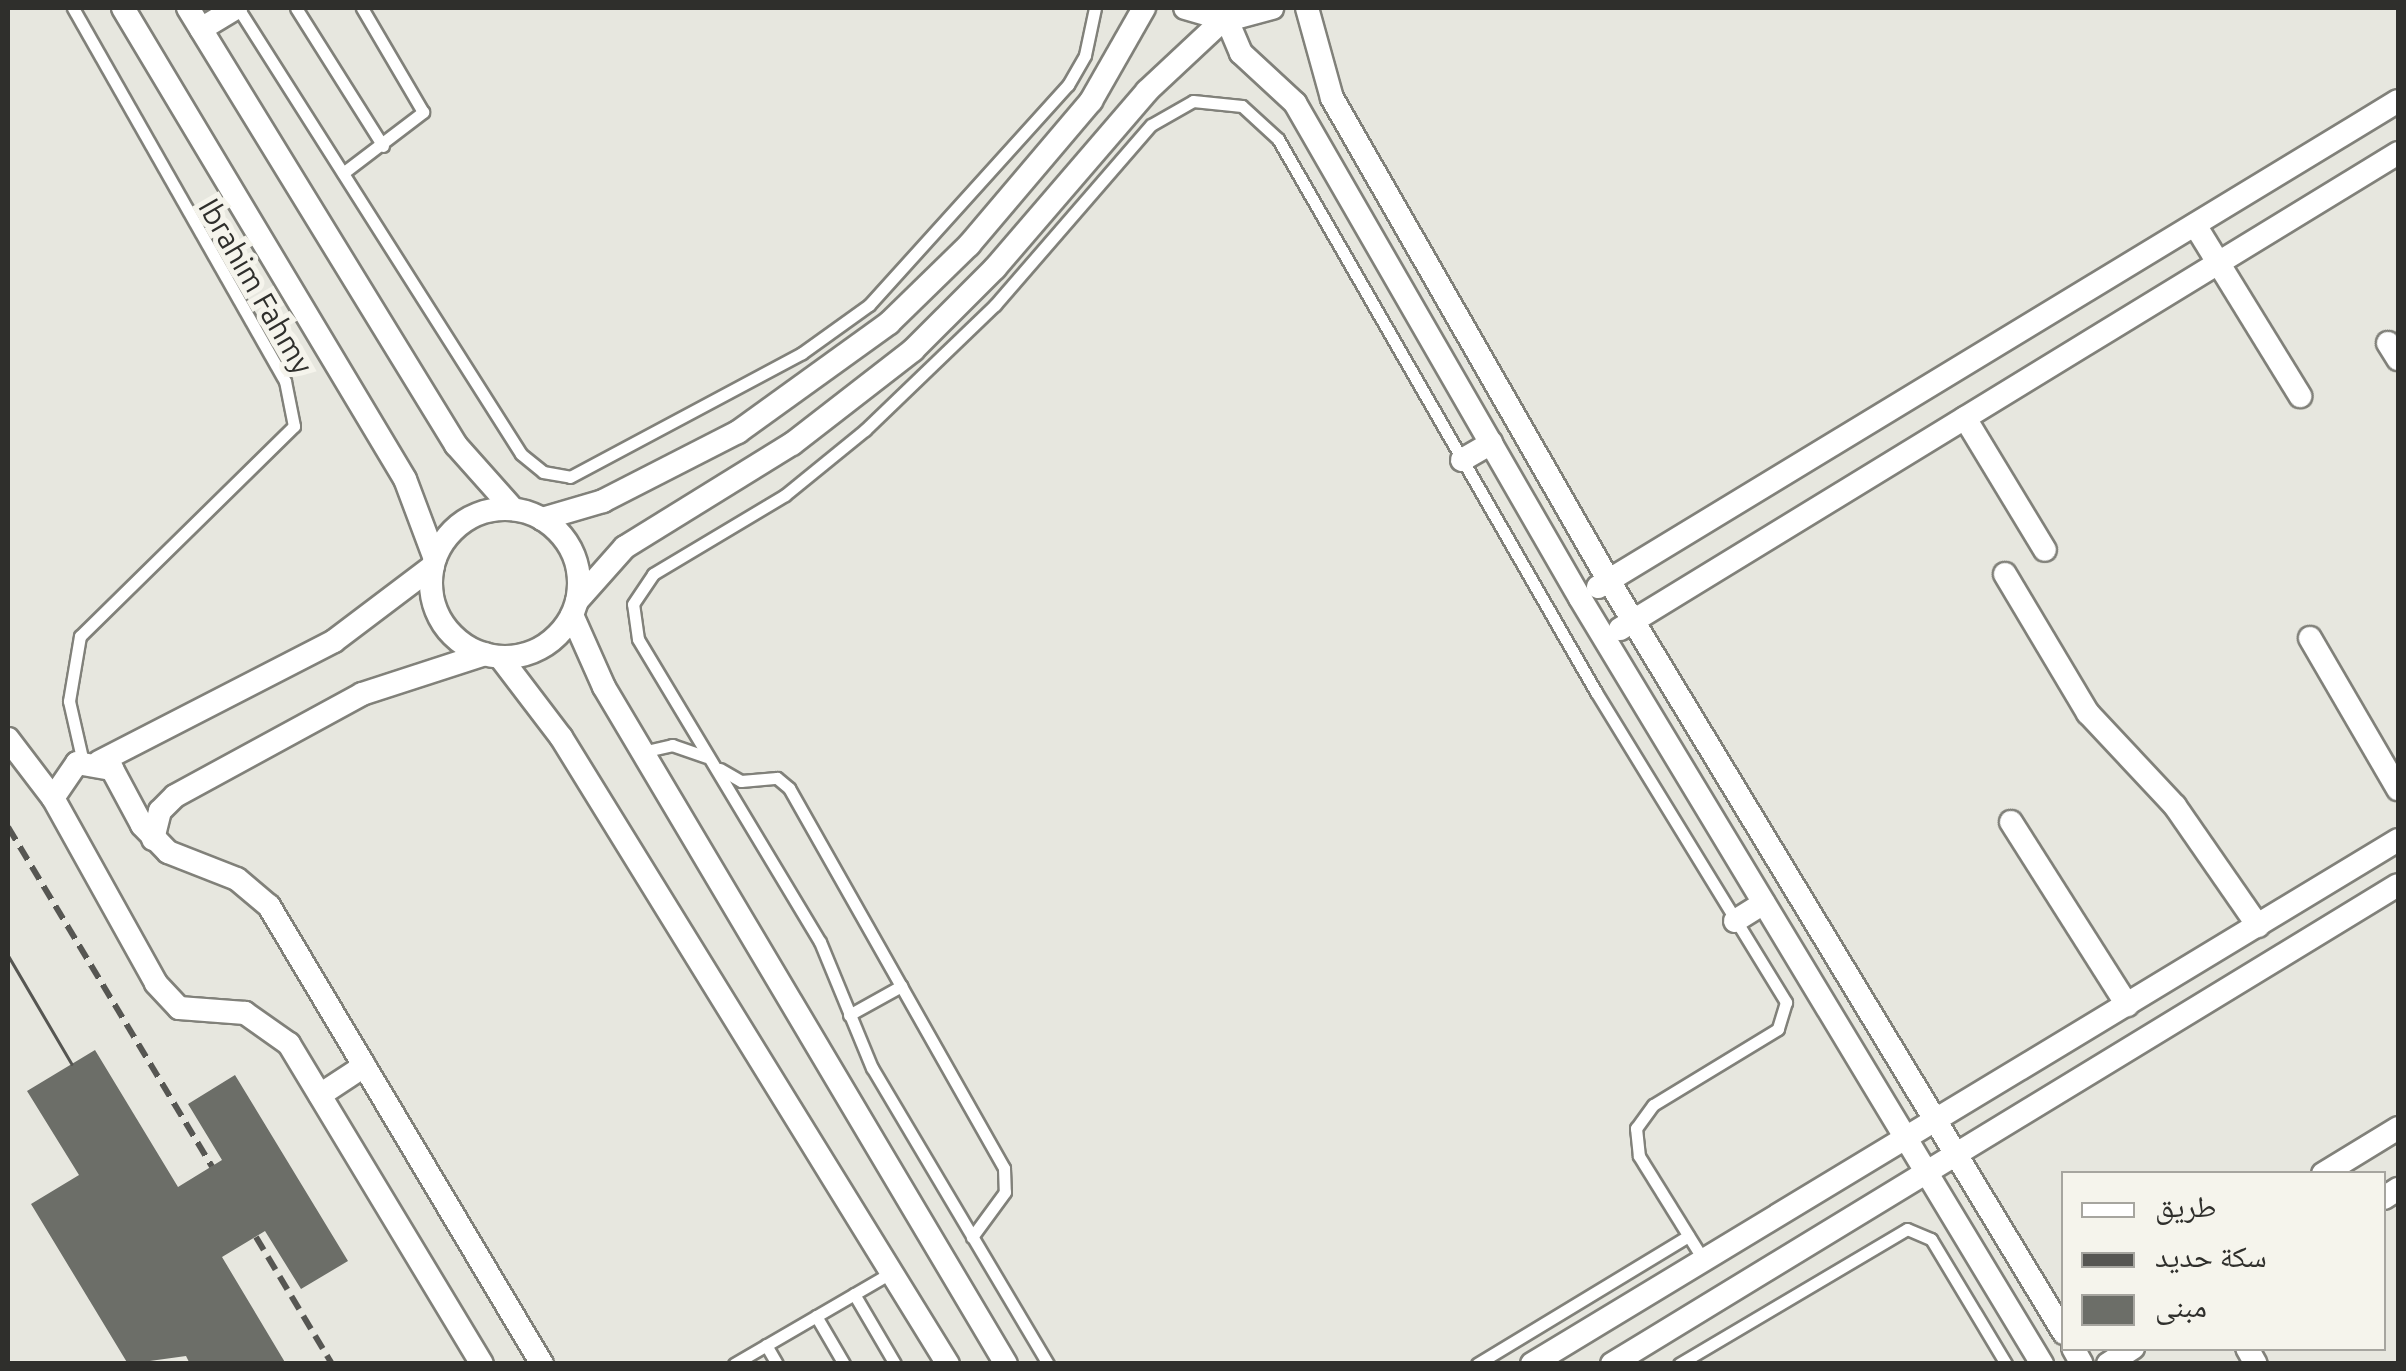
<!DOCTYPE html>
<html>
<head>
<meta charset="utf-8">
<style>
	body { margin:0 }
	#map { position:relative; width:2406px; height:1371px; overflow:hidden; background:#e7e7df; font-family:Ubuntu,"Noto Naskh Arabic",sans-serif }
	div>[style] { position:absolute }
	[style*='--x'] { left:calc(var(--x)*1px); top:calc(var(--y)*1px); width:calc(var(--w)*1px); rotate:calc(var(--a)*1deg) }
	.building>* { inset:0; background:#6c6e68 }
	.roads { filter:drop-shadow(2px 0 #81817a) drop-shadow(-2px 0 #81817a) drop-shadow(0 2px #81817a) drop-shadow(0 -2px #81817a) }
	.lane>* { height:11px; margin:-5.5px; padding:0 5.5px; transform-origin:5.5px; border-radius:5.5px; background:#fff }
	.street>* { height:22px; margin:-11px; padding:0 11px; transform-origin:11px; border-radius:11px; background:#fff }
	.street>.ring { margin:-11px; padding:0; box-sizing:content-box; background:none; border:22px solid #fff; border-radius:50% }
	.tram>* { height:2.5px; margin:-1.25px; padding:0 1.25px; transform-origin:1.25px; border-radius:1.25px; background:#565652 }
	.rail>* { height:6px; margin-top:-3px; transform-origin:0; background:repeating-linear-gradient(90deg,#565652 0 15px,transparent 0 23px) }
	span { translate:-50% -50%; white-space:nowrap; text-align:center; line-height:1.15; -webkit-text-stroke:10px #f5f4ec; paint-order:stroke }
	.street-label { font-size:30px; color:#2f2f2c }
	.frame { position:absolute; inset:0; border:10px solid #2f2f2c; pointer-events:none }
	.legend { position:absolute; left:2061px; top:1171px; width:325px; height:180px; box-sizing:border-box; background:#f5f4ec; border:2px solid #a6a59f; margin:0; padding:12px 18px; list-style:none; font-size:30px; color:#2f2f2c }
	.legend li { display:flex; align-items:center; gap:20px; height:50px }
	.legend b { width:50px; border:2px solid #a6a59f }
</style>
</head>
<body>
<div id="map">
	<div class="building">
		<i style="clip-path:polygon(95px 1050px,178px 1187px,222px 1160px,188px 1104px,235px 1075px,348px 1261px,301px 1289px,265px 1231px,222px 1257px,286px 1364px,190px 1364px,186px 1356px,128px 1364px,31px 1204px,79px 1175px,27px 1091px)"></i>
	</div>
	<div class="roads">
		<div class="lane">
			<i style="--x:73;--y:8;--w:429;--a:60.4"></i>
			<i style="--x:285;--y:381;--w:46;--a:78.7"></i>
			<i style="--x:294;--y:426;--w:300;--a:135.5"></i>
			<i style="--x:80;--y:636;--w:66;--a:99.6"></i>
			<i style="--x:69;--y:701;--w:63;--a:77.1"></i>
			<i style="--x:238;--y:8;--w:528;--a:57.6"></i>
			<i style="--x:521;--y:454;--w:28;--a:39"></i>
			<i style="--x:543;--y:472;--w:27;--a:10"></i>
			<i style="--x:570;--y:477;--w:263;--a:-28.1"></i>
			<i style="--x:802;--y:353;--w:82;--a:-35.6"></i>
			<i style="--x:869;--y:305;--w:297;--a:-47.9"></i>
			<i style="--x:1068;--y:85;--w:34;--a:-60"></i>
			<i style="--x:1085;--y:55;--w:48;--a:-78"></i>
			<i style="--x:296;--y:8;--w:163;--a:57.8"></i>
			<i style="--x:343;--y:173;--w:101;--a:-37.3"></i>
			<i style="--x:423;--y:112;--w:121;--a:-120.4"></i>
			<i style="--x:642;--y:752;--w:31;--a:-13"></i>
			<i style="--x:672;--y:745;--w:36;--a:19"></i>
			<i style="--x:720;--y:769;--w:24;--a:30"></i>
			<i style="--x:741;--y:781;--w:36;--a:-5"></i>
			<i style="--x:777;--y:778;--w:16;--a:40"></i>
			<i style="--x:789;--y:788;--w:437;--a:60.5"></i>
			<i style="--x:1004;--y:1168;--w:24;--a:88"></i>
			<i style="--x:1005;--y:1192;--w:56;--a:126.3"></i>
			<i style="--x:849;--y:1015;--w:60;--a:-29.1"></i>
			<i style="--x:854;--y:1294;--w:81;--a:59.6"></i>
			<i style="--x:816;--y:1316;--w:56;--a:59.7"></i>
			<i style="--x:766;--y:1345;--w:22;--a:60"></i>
			<i style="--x:734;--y:1364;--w:183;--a:-30.2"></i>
			<i style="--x:1048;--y:1364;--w:344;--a:-120.7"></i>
			<i style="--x:872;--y:1068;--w:136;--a:-112.4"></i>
			<i style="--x:820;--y:942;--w:353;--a:-121"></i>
			<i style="--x:638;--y:639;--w:35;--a:-98"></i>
			<i style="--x:633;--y:604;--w:36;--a:-56"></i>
			<i style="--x:653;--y:574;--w:154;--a:-30.9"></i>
			<i style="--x:785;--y:495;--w:103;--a:-39.1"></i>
			<i style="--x:865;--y:430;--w:180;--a:-43.9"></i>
			<i style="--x:995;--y:305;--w:238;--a:-49.1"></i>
			<i style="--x:1151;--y:125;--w:48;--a:-29.7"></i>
			<i style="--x:1193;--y:101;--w:49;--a:5.8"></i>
			<i style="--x:1242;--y:106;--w:49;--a:42.5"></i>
			<i style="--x:1278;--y:139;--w:638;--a:60.1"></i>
			<i style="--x:1596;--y:692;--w:364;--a:58.5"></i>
			<i style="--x:1786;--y:1002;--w:28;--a:107"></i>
			<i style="--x:1778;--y:1029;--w:146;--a:148.7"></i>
			<i style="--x:1653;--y:1105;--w:29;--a:126"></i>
			<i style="--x:1636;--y:1128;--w:28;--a:84"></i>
			<i style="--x:1639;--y:1156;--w:123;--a:58.2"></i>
			<i style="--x:1477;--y:1364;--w:247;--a:-31.2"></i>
			<i style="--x:1679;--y:1364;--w:265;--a:-30.6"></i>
			<i style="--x:1907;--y:1229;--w:26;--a:23"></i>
			<i style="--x:1931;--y:1239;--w:146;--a:59"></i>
		</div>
		<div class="street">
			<i style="--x:123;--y:8;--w:549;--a:59.09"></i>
			<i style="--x:405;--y:479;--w:85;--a:69.4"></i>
			<i style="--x:188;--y:8;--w:513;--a:58.48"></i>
			<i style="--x:456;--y:445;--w:86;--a:48.3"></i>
			<i style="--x:1185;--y:8;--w:44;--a:15.9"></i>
			<i style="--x:1227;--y:20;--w:47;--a:-14.9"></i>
			<i style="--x:1307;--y:8;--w:93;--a:74.5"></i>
			<i style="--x:1332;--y:98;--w:557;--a:60.17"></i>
			<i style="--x:1609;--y:581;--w:879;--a:58.82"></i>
			<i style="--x:1227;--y:20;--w:36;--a:67"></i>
			<i style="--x:1241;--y:53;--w:74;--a:42.8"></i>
			<i style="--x:1295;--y:103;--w:571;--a:60.07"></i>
			<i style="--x:1580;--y:598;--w:895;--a:58.9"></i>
			<i style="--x:201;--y:29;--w:41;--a:-31"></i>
			<i style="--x:2195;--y:225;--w:201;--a:58.4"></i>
			<i style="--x:2388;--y:343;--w:19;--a:58"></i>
			<i style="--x:1965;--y:418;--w:154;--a:58.8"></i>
			<i style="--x:1462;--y:460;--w:34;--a:-30"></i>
			<i class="ring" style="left:431px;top:509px;width:126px;height:126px"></i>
			<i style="--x:542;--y:519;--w:64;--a:-16.4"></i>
			<i style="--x:603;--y:501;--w:152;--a:-27.1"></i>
			<i style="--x:738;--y:432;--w:186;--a:-35.8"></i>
			<i style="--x:889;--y:323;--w:112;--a:-44.3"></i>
			<i style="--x:969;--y:245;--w:189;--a:-49.7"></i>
			<i style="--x:1091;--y:101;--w:107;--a:-60.3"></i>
			<i style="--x:2005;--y:574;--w:162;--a:59.2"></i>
			<i style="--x:2088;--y:713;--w:127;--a:46.9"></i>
			<i style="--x:2175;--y:806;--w:146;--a:55.3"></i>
			<i style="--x:1598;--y:587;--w:936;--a:-31.28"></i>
			<i style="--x:577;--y:601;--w:72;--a:-48.4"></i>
			<i style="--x:625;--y:547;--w:196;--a:-31.7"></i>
			<i style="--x:792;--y:444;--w:153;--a:-37.8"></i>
			<i style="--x:913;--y:350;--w:116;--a:-45"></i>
			<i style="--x:995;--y:268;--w:233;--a:-49.3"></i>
			<i style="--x:1147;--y:91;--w:104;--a:-43.1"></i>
			<i style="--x:572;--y:615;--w:79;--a:66"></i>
			<i style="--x:604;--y:687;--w:787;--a:59.3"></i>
			<i style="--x:1620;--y:629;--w:912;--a:-31.46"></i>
			<i style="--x:2310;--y:638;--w:175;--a:59.8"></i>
			<i style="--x:500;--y:657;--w:101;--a:52.7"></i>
			<i style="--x:561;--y:737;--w:737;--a:58.32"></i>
			<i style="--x:8;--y:739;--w:74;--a:52.7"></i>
			<i style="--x:99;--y:762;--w:264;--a:-27.2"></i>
			<i style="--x:334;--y:641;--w:124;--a:-37.1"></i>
			<i style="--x:2011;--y:822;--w:217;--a:57.6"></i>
			<i style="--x:153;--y:839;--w:29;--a:-76"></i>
			<i style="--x:160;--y:811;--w:21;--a:-45"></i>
			<i style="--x:175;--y:796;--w:213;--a:-28.6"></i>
			<i style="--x:362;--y:694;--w:129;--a:-18"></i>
			<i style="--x:1735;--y:921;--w:34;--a:-32"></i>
			<i style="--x:320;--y:1095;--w:53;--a:-33.4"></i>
			<i style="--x:2323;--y:1174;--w:88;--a:-31.5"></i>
			<i style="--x:2384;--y:1198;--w:17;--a:-33"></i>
			<i style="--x:2073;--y:1348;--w:18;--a:61"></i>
			<i style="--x:2247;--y:1348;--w:18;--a:61"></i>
			<i style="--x:482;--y:1364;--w:374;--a:-121.1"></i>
			<i style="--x:289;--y:1044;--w:54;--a:-144.8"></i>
			<i style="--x:245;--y:1013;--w:66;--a:-175.7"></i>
			<i style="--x:179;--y:1008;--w:34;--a:-133"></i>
			<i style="--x:156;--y:983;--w:212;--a:-119.1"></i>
			<i style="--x:53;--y:798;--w:42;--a:-55.6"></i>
			<i style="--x:77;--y:763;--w:36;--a:10"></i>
			<i style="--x:112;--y:769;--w:64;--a:61.8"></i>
			<i style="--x:142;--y:825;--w:37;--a:46"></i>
			<i style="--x:168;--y:852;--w:74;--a:21.4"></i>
			<i style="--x:237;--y:879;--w:42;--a:40.2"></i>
			<i style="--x:269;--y:906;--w:533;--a:59.2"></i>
			<i style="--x:1532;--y:1364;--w:1012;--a:-31.18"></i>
			<i style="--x:1612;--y:1364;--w:920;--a:-31.36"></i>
			<i style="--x:2108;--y:1364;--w:30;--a:-33"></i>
		</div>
	</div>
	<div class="tram">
		<i style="--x:8;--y:955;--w:126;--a:59.6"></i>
	</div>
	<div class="rail">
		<i style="--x:8;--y:827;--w:396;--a:59"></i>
		<i style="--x:256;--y:1237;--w:148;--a:59.1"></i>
	</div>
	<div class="street-label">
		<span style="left:256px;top:286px;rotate:60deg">Ibrahim Fahmy</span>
	</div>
	<div class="frame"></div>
	<ul class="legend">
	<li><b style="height:12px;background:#fff"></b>طريق</li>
	<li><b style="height:12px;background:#565652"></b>سكة حديد</li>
	<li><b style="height:28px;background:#6c6e68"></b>مبنى</li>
	</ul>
</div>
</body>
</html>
